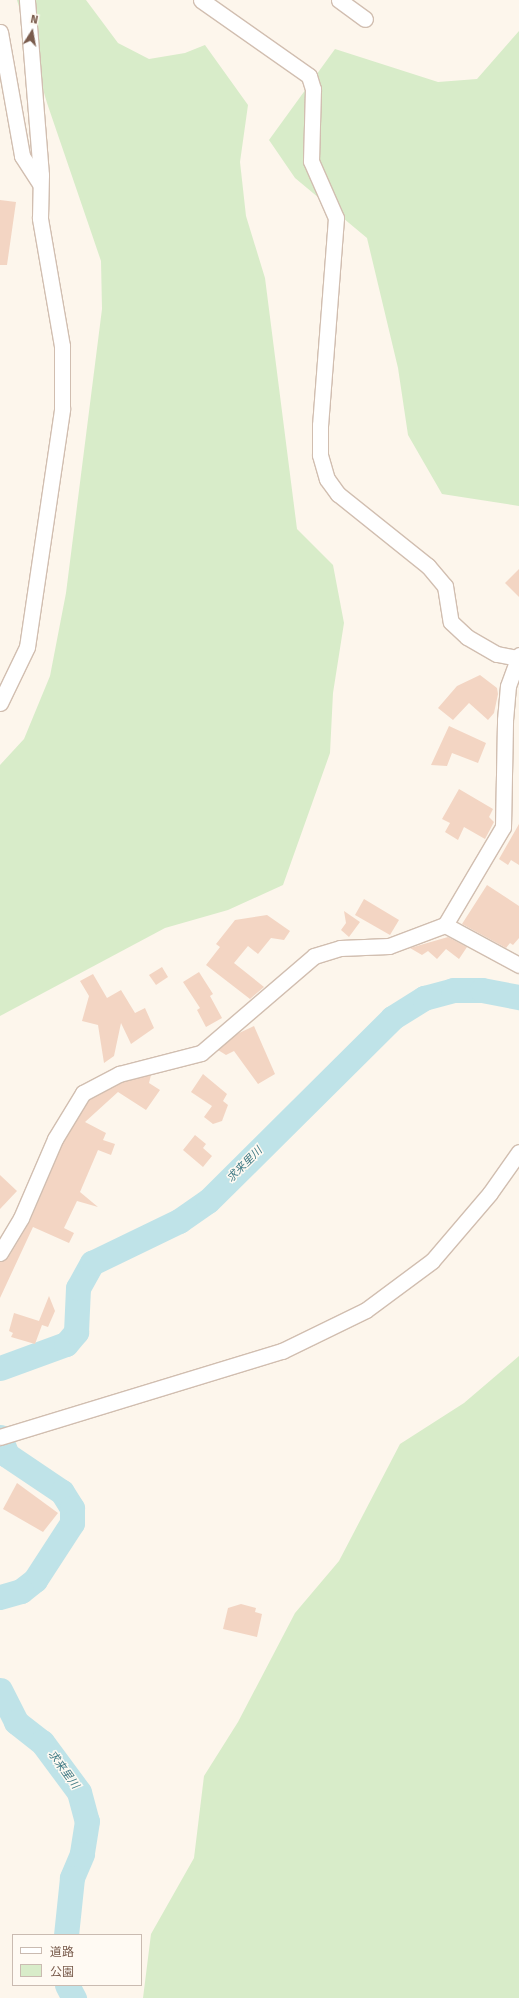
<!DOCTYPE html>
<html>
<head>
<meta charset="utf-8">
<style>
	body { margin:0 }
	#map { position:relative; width:519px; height:1998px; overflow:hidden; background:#fdf6ec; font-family:"Fira Sans","Noto Sans JP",sans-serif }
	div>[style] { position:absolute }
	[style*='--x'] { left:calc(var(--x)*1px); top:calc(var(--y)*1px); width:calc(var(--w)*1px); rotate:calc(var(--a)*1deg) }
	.green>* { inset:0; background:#d8ecc9 }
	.river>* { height:25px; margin:-12.5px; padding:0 12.5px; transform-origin:12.5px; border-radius:12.5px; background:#bfe3e8 }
	.building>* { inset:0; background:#f3d5c3 }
	.roads { filter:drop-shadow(1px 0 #d1beb0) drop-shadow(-1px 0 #d1beb0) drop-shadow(0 1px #d1beb0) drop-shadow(0 -1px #d1beb0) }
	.minor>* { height:15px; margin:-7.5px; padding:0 7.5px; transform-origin:7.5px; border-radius:7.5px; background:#fff }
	span { translate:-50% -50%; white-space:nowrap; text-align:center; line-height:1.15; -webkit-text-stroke:3px #fffaf3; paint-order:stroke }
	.water-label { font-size:11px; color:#437c86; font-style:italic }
	.legend { position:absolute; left:12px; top:1934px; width:130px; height:52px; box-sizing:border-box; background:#fffaf3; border:1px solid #cabbb1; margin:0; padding:5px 7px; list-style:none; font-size:12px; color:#7a5c4d }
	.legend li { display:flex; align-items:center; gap:8px; height:20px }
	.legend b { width:20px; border:1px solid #cabbb1 }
	.north { position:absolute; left:12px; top:12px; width:40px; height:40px; -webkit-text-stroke:3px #fffaf3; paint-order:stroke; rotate:11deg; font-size:11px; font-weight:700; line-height:16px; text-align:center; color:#7a5c4d }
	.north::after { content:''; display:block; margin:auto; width:14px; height:18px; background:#7a5c4d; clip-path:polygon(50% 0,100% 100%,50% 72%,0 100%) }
</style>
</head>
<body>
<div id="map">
	<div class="green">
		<i style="clip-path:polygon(17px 0,86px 0,118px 43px,149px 59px,185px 53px,205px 45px,248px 105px,240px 162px,246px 216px,265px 278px,297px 529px,333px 565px,344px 623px,333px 693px,330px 753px,283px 885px,228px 910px,165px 928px,0 1016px,0 765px,24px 739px,50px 676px,66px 593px,102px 309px,101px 261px,47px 103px)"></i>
		<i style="clip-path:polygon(519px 31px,519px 506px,442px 494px,408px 435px,398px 368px,367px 238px,295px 178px,269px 140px,335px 49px,438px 82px,477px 79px)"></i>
		<i style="clip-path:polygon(519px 1356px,519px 1998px,143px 1998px,151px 1934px,194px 1858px,204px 1776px,238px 1722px,295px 1613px,339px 1561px,400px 1444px,464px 1403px)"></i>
	</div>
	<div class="river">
		<i style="--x:0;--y:1368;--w:70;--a:-20"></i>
		<i style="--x:66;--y:1344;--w:16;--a:-50"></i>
		<i style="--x:76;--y:1332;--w:44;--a:-87.4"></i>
		<i style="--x:78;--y:1288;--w:29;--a:-61"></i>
		<i style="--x:92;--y:1263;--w:97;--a:-25.8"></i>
		<i style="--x:179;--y:1221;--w:35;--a:-35"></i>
		<i style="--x:208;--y:1201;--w:260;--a:-44.8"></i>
		<i style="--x:392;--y:1018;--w:38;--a:-32"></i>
		<i style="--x:424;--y:998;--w:30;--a:-15"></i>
		<i style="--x:453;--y:990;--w:29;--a:0"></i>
		<i style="--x:482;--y:990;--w:38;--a:11"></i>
		<i style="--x:0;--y:1437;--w:19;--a:69"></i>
		<i style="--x:7;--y:1455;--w:66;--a:33.9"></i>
		<i style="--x:62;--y:1492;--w:19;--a:58"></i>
		<i style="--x:72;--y:1508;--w:15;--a:90"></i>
		<i style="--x:72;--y:1523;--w:68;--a:123"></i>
		<i style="--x:35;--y:1580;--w:18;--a:142"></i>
		<i style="--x:21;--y:1591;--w:22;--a:164"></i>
		<i style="--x:0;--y:1690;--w:36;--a:63"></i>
		<i style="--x:16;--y:1722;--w:33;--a:38"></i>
		<i style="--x:42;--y:1742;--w:62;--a:53.5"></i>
		<i style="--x:79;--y:1792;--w:30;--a:75"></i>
		<i style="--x:87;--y:1821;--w:33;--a:99"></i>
		<i style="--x:82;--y:1854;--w:26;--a:113"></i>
		<i style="--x:72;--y:1878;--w:57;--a:96"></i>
		<i style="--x:67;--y:1985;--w:15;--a:62"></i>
	</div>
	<div class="building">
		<i style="clip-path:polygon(0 200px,16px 202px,7px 265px,0 265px)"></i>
		<i style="clip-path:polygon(519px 569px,519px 597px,505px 583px)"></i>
		<i style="clip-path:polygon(480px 675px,497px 688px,498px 694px,494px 713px,488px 720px,469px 703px,453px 720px,438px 708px,457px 686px)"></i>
		<i style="clip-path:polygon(449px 726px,486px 743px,478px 763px,452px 753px,447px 766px,431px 765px)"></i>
		<i style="clip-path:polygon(459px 789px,493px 809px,489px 817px,494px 822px,485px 839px,464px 827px,458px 840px,445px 832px,450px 823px,442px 819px)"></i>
		<i style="clip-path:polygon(519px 824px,519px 865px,511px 860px,508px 865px,499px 859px)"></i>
		<i style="clip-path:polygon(487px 885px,519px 906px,519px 938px,513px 945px,510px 943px,506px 948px,462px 924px)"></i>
		<i style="clip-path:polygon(364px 899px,399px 920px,390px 935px,355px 915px)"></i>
		<i style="clip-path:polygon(344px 911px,360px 922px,349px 937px,341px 930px,346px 923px)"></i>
		<i style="clip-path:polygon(267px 915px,290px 931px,284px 940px,271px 938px,258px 954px,248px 946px,234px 963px,264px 987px,250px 999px,206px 965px,220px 947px,216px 944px,235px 920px)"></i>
		<i style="clip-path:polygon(448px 937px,467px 947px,459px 959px,446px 949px,437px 959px,428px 951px,422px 955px,410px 948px)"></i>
		<i style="clip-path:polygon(162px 967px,168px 977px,156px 985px,149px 975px)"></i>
		<i style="clip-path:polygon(199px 972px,213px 994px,210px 996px,222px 1018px,206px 1027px,197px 1010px,200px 1008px,183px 982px)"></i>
		<i style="clip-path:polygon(93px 974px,107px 998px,121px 990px,135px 1013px,145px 1008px,154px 1028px,131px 1044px,121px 1023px,114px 1056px,104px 1063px,98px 1025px,82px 1021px,89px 996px,80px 981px)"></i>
		<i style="clip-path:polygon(254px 1026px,275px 1074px,258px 1084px,234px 1051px,226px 1055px,218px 1050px,237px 1034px)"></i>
		<i style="clip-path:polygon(203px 1074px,227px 1094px,223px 1101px,228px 1105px,222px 1121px,213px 1124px,204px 1117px,212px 1106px,191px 1092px)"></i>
		<i style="clip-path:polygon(151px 1075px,149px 1083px,160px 1090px,146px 1110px,118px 1092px,85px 1122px,106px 1133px,103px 1140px,115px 1144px,111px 1155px,98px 1150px,80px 1192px,98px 1207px,77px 1201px,64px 1228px,74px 1233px,69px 1243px,33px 1227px,0 1298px,0 1262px,8px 1258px,29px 1223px,63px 1143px,89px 1100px,122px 1082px)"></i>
		<i style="clip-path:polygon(195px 1135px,206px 1144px,203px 1148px,212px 1156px,203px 1167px,183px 1150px)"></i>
		<i style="clip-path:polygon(0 1175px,17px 1191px,0 1209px)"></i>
		<i style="clip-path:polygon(49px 1296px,55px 1311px,48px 1327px,42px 1325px,35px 1344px,11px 1337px,13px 1333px,9px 1331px,14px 1313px,39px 1321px)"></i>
		<i style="clip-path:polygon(17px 1483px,58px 1513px,43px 1532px,3px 1509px)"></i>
		<i style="clip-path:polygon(241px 1604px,256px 1608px,255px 1612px,262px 1614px,257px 1637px,223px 1629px,228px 1608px)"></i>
	</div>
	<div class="roads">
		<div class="minor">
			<i style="--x:201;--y:0;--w:132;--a:35.1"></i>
			<i style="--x:309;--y:76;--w:14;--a:73"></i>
			<i style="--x:313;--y:89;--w:72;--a:91.6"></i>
			<i style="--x:311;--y:161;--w:62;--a:66.3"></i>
			<i style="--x:336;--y:218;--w:208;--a:94.4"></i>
			<i style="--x:320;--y:425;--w:30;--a:90"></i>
			<i style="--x:320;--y:455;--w:25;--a:74"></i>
			<i style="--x:327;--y:479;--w:19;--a:54"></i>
			<i style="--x:338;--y:494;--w:115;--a:38.7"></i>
			<i style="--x:428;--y:566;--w:26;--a:50"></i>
			<i style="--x:445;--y:586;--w:36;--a:81"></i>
			<i style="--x:451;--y:622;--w:22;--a:43"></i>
			<i style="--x:467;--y:637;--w:34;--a:30"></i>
			<i style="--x:497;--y:654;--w:21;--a:11"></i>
			<i style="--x:339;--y:0;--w:32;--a:36"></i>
			<i style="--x:0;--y:32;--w:126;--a:79.9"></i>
			<i style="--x:22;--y:156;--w:33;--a:57"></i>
			<i style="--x:0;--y:703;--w:62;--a:-64.3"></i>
			<i style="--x:27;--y:647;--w:241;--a:-81.6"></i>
			<i style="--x:62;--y:409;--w:63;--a:-90"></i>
			<i style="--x:62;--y:346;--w:130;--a:-99.8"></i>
			<i style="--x:40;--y:218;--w:43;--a:-88.7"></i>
			<i style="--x:41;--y:175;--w:176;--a:-94.6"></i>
			<i style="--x:445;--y:925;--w:84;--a:28.4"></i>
			<i style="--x:0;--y:1253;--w:41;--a:-59"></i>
			<i style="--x:21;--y:1218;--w:86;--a:-66.7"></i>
			<i style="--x:55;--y:1139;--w:54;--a:-58.7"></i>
			<i style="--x:83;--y:1093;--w:41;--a:-27.8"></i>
			<i style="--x:119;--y:1074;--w:85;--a:-14.4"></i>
			<i style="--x:201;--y:1053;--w:149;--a:-40.6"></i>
			<i style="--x:314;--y:956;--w:27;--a:-17"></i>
			<i style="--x:340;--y:948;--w:49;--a:-2.3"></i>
			<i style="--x:389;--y:946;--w:60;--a:-20.6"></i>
			<i style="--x:445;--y:925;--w:114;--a:-59.4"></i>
			<i style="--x:503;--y:827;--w:107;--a:-88.9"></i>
			<i style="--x:505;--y:720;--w:34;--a:-85"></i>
			<i style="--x:508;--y:686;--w:33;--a:-70"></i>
			<i style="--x:0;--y:1437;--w:295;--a:-17"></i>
			<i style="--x:282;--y:1351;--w:93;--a:-26"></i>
			<i style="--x:366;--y:1310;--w:82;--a:-36.6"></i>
			<i style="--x:432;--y:1261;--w:89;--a:-49.5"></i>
			<i style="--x:490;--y:1193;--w:50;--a:-54.7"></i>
		</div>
	</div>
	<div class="water-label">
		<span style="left:245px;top:1165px;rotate:-45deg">求来里川</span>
		<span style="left:63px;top:1770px;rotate:54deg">求来里川</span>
	</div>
	<ul class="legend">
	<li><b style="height:5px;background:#fff"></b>道路</li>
	<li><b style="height:11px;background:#d8ecc9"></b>公園</li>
	</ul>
	<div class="north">N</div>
</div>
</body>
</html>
